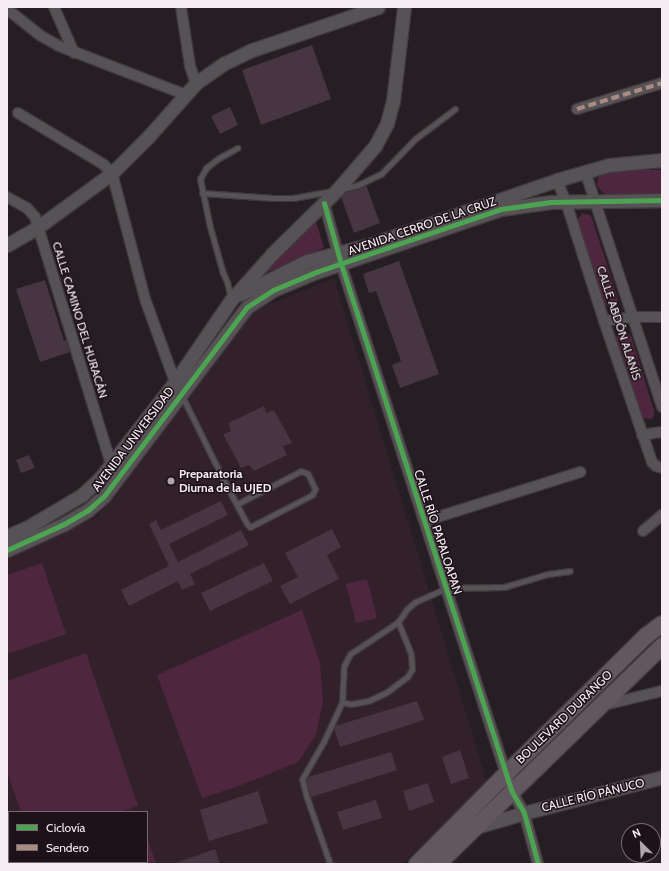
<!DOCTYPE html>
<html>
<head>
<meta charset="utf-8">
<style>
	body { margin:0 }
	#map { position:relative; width:669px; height:871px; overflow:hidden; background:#251e22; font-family:Cabin,sans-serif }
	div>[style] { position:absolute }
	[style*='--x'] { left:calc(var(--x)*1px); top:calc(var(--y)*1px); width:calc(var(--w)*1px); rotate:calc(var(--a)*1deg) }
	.built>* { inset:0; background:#32212b }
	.green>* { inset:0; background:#4f263f }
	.building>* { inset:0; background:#473542 }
	.roads { filter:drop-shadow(1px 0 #40393d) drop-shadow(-1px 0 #40393d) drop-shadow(0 1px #40393d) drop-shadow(0 -1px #40393d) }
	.service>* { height:5px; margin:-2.5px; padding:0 2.5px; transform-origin:2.5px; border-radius:2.5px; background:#575255 }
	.minor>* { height:10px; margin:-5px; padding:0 5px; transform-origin:5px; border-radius:5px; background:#575255 }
	.tertiary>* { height:13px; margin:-6.5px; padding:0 6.5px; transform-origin:6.5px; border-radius:6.5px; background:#575255 }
	.primary>* { height:16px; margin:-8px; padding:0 8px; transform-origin:8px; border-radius:8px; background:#62575e }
	.quiet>* { height:4px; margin-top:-2px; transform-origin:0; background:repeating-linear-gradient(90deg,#a88b81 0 8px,transparent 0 12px) }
	.cycleway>* { height:5px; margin:-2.5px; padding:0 2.5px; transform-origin:2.5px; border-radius:2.5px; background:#4ca352 }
	.dots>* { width:11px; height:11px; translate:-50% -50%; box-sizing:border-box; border:2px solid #1e1218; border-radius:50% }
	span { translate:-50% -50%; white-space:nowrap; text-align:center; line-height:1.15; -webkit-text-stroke:3px #1e1218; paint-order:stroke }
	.street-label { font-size:12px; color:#f6edf2 }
	.poi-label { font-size:12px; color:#f6edf2; font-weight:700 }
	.left { translate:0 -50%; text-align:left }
	.frame { position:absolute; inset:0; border:8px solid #f6edf2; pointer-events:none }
	.legend { position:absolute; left:8px; top:811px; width:140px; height:52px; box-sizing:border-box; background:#1e1218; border:1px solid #746a6f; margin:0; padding:5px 7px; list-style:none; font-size:12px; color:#f6edf2 }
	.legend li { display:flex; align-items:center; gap:8px; height:20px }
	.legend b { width:20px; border:1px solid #746a6f }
	.north { position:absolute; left:621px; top:823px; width:40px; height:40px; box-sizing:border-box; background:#1e1218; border:1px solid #746a6f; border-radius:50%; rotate:336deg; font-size:11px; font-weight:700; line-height:16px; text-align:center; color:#f6edf2 }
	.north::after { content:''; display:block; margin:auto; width:14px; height:18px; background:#ada5a9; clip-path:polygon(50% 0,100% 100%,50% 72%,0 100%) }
</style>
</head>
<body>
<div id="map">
	<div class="built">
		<i style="clip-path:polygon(evenodd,334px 278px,487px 782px,402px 864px,7px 864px,7px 557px,97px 517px,246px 314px,334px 278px,9px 812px,147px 812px,147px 862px,9px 862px,9px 812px)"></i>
	</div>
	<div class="green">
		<i style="clip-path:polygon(613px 170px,662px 170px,662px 195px,607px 196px,602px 192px,597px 185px,598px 177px)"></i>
		<i style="clip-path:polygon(582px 213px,590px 215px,592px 218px,617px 296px,618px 301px,615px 306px,611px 308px,603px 303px,577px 221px)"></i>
		<i style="clip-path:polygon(315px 218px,324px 248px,265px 273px,263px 271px)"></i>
		<i style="clip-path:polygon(621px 331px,626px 332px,631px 336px,654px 410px,654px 416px,651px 419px,642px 418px,615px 341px,617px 335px)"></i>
		<i style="clip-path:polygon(42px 563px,66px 634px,7px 654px,7px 575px)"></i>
		<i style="clip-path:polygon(367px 579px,377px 618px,356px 623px,346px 584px)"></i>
		<i style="clip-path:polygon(302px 610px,320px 663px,323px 701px,316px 735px,298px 762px,239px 786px,202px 798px,157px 675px)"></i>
		<i style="clip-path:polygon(86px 653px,138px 806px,121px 812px,21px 812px,7px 772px,7px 681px)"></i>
		<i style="clip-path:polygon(633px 664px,526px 768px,629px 665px)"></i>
		<i style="clip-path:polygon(147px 837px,156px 864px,42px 864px,41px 863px,147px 862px)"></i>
	</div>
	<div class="building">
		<i style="clip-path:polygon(312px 45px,331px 99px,261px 125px,242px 70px)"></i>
		<i style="clip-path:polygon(230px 107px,238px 125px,220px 134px,211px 116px)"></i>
		<i style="clip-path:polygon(366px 185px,380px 223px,354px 233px,341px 197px,346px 192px)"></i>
		<i style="clip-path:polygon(399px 261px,439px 374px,400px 388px,392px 365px,401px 361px,376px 291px,369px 293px,363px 274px)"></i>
		<i style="clip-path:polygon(45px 280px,64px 341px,66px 340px,70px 352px,40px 362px,16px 289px)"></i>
		<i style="clip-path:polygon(264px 406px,266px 413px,274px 410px,292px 443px,283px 446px,287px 455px,254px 471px,249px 465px,241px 468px,223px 434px,231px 431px,228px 423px)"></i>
		<i style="clip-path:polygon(29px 455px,35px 468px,21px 473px,16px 460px)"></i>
		<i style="clip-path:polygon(221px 501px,228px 515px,169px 544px,178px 562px,241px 530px,249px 545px,190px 574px,195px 584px,182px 590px,178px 581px,129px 606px,121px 590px,169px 566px,149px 524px,156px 520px,161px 530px)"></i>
		<i style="clip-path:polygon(332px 529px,341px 547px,327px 555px,339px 579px,290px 604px,280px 586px,298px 577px,285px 553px)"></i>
		<i style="clip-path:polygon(264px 563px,273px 581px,210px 611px,201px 593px)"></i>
		<i style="clip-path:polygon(417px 701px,424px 720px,340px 747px,334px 729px,335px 726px)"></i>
		<i style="clip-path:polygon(460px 750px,469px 778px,451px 784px,442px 757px)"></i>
		<i style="clip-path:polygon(391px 752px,397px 770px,311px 797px,306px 780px,308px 777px)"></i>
		<i style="clip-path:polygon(428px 783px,434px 802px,409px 811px,403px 791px)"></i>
		<i style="clip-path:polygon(258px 791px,268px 823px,209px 841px,200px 810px)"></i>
		<i style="clip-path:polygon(376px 800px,382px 818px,343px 830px,337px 812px)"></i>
		<i style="clip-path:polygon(215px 849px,220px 864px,175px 864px,175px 863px)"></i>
	</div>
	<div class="roads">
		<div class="service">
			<i style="--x:342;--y:189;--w:16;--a:-14"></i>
			<i style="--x:358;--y:185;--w:25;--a:-26"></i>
			<i style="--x:381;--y:174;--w:49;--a:-45.8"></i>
			<i style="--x:415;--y:139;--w:50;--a:-36.9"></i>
			<i style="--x:202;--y:193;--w:72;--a:4"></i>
			<i style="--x:274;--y:198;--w:19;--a:0"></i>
			<i style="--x:293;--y:198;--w:40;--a:-10"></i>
			<i style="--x:231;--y:299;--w:17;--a:-103"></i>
			<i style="--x:227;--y:282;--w:10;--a:-114"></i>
			<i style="--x:223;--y:273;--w:48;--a:-105.8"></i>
			<i style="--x:210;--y:227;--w:49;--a:-101.8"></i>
			<i style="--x:200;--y:179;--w:13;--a:-61"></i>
			<i style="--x:206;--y:168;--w:16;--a:-38"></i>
			<i style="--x:219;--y:158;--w:21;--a:-29"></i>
			<i style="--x:182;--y:396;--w:90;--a:63.7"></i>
			<i style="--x:222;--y:477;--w:53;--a:62"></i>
			<i style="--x:247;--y:524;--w:4;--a:45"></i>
			<i style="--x:250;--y:527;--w:70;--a:-27.3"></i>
			<i style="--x:312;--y:495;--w:7;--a:-63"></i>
			<i style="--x:315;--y:489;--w:17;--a:-115"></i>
			<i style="--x:308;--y:474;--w:8;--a:-157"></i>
			<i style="--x:301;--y:471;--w:72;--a:152.7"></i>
			<i style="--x:342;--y:702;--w:9;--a:13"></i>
			<i style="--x:351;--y:704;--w:17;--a:-10"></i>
			<i style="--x:368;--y:701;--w:21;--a:-25"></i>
			<i style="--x:387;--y:692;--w:26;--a:-37"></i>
			<i style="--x:408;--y:676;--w:8;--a:-60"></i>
			<i style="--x:412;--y:669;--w:15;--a:-94"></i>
			<i style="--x:411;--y:654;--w:35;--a:-112"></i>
			<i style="--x:7;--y:857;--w:7;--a:74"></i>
			<i style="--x:330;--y:864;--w:73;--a:-109.2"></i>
			<i style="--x:306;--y:795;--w:16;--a:-104"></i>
			<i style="--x:302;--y:779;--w:44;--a:-59.9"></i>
			<i style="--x:324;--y:741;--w:43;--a:-65.2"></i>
			<i style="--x:342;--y:702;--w:36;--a:-87"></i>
			<i style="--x:344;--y:666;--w:13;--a:-63"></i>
			<i style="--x:350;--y:654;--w:58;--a:-33.7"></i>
			<i style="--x:398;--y:622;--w:16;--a:-55"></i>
			<i style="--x:407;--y:609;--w:11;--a:-41"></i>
			<i style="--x:415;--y:602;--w:34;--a:-24"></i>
			<i style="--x:446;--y:588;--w:58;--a:-1"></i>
			<i style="--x:504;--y:587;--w:46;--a:-16.5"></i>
			<i style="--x:548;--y:574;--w:22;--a:-8"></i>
		</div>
		<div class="minor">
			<i style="--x:54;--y:7;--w:50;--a:66.5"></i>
			<i style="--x:181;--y:7;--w:60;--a:81.3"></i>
			<i style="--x:190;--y:66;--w:18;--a:71"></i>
			<i style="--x:7;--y:9;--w:43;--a:38.5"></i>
			<i style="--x:41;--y:36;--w:21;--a:29"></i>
			<i style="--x:59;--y:46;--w:136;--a:21.1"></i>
			<i style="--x:577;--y:109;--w:89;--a:-17"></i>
			<i style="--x:18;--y:113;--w:99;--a:31"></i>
			<i style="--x:103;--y:164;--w:13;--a:45"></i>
			<i style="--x:112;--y:173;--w:130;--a:75.3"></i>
			<i style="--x:145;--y:299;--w:88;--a:70.1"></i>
			<i style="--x:585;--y:171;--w:248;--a:71.9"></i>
			<i style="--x:557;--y:180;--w:24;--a:68"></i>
			<i style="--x:566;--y:202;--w:125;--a:72.3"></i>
			<i style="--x:604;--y:321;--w:149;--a:71.2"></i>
			<i style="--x:652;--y:462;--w:6;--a:45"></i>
			<i style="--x:656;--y:466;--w:6;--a:18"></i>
			<i style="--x:7;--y:197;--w:23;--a:29"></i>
			<i style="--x:27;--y:208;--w:12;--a:48"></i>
			<i style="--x:35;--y:217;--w:258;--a:72.9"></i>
			<i style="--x:324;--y:203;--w:63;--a:74.4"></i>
			<i style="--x:341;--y:264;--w:536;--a:72.07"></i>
			<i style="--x:506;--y:774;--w:19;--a:72"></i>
			<i style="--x:512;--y:792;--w:24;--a:60"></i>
			<i style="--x:524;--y:813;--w:53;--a:74.6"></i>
			<i style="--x:604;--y:321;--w:28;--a:-8"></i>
			<i style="--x:632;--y:317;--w:30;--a:0"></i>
			<i style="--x:642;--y:435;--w:20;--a:-9"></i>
			<i style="--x:425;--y:521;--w:163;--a:-17.5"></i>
			<i style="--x:643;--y:531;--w:25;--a:-40"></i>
			<i style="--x:604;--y:705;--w:60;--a:-13.6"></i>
		</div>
		<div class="tertiary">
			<i style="--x:7;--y:245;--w:36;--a:-30"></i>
			<i style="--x:38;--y:227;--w:92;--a:-36.1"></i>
			<i style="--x:112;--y:173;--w:51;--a:-45"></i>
			<i style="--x:148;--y:137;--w:72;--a:-48.4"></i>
			<i style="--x:196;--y:83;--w:35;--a:-35"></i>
			<i style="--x:225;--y:63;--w:30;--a:-26"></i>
			<i style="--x:252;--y:50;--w:133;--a:-18.8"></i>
			<i style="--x:241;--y:294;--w:74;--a:-26.6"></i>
			<i style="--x:307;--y:261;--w:67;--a:-14.7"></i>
			<i style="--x:372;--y:244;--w:196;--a:-19.1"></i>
			<i style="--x:557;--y:180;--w:54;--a:-16.1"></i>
			<i style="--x:609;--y:165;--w:53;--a:-5.4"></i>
			<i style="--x:7;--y:536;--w:21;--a:-23"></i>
			<i style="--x:26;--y:528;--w:65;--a:-30.5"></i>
			<i style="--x:82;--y:495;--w:26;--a:-43"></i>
			<i style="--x:101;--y:477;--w:120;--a:-52.1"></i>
			<i style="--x:175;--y:382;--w:99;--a:-55.7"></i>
			<i style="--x:231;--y:300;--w:62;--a:-48.3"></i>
			<i style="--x:272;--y:254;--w:91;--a:-44.6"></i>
			<i style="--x:337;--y:190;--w:58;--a:-49.2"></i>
			<i style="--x:375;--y:146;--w:26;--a:-62"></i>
			<i style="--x:387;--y:123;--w:23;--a:-75"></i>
			<i style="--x:393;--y:101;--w:95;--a:-83.3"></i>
			<i style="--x:7;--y:550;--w:63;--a:-24.5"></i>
			<i style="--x:64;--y:524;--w:28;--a:-30"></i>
			<i style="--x:88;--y:510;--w:21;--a:-41"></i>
			<i style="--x:104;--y:496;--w:237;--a:-52.9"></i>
			<i style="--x:247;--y:307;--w:31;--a:-33"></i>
			<i style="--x:273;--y:290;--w:47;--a:-22.7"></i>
			<i style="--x:316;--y:272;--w:195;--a:-18.8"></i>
			<i style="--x:501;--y:209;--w:50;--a:-8"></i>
			<i style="--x:551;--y:202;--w:111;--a:-1"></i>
			<i style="--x:476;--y:827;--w:50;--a:-16.3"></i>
			<i style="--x:524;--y:813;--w:143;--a:-14.6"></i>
		</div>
		<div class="primary">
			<i style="--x:417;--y:864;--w:127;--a:-45.3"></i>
			<i style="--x:506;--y:774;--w:197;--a:-44.6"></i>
			<i style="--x:646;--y:636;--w:20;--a:-37"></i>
			<i style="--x:438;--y:864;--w:313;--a:-44.2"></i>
		</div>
	</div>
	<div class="quiet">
		<i style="--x:577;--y:109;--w:89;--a:-17"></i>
	</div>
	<div class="cycleway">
		<i style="--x:324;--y:203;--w:63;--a:74.4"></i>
		<i style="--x:341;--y:264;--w:536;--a:72.07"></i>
		<i style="--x:506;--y:774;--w:19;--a:72"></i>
		<i style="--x:512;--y:792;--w:24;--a:60"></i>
		<i style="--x:524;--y:813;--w:53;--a:74.6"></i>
		<i style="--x:7;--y:550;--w:63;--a:-24.5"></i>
		<i style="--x:64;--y:524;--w:28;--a:-30"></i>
		<i style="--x:88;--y:510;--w:21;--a:-41"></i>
		<i style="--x:104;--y:496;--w:237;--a:-52.9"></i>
		<i style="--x:247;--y:307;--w:31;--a:-33"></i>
		<i style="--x:273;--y:290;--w:47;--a:-22.7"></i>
		<i style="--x:316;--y:272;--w:195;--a:-18.8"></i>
		<i style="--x:501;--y:209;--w:50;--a:-8"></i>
		<i style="--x:551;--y:202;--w:111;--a:-1"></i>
	</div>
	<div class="dots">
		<i style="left:171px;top:481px;background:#ada5a9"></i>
	</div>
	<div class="street-label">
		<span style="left:422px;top:226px;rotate:-19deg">AVENIDA CERRO DE LA CRUZ</span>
		<span style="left:80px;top:320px;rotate:73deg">CALLE CAMINO DEL HURACÁN</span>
		<span style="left:619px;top:323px;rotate:72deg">CALLE ABDÓN ALANÍS</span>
		<span style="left:133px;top:439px;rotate:-53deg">AVENIDA UNIVERSIDAD</span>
		<span style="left:438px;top:532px;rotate:72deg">CALLE RÍO PAPALOAPAN</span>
		<span style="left:564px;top:717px;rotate:-44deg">BOULEVARD DURANGO</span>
		<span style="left:593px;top:795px;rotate:-14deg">CALLE RÍO PÁNUCO</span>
	</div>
	<div class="poi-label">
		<span class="left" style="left:179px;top:481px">Preparatoria<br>Diurna de la UJED</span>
	</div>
	<div class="frame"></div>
	<ul class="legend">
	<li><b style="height:5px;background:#4ca352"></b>Ciclovía</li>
	<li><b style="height:5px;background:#a88b81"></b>Sendero</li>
	</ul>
	<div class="north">N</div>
</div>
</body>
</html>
